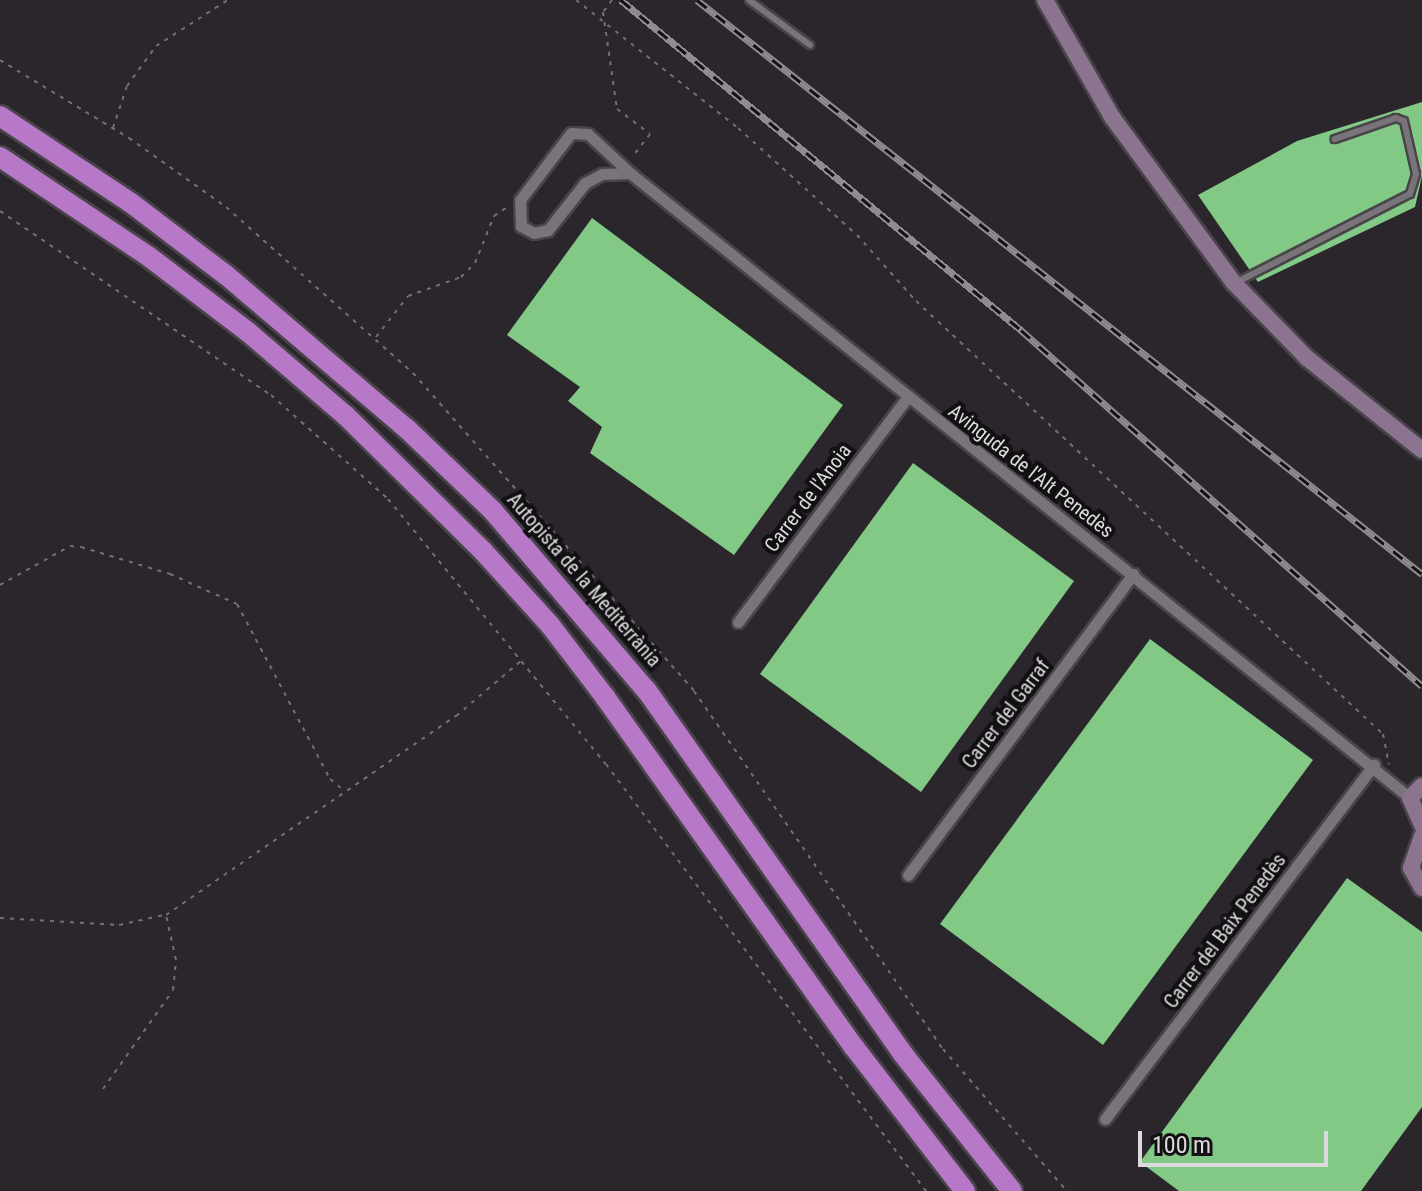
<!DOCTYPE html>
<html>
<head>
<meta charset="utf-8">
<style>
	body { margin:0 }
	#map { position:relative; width:1422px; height:1191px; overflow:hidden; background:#2a262c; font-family:"Roboto Condensed",sans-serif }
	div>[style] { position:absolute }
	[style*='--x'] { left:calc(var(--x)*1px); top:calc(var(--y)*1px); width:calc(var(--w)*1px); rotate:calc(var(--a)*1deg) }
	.building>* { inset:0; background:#81c985 }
	.path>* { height:2px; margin-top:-1px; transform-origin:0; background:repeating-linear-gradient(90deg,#736f74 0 4px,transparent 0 10px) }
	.roads { filter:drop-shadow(2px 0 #484449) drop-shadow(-2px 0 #484449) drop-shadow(0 2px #484449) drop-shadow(0 -2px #484449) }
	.lane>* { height:6px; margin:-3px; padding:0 3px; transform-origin:3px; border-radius:3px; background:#79737a }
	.street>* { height:11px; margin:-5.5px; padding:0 5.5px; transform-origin:5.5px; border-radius:5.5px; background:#79737a }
	.secondary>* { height:16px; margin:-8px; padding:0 8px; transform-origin:8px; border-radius:8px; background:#8c7491 }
	.highway>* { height:20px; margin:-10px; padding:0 10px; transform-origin:10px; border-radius:10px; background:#b778c7 }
	.rail>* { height:7px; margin-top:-3.5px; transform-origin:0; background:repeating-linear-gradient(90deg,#121012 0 12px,#8f8c90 0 24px); box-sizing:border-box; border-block:2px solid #8f8c90 }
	span { translate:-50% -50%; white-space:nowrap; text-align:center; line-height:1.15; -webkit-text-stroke:8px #121012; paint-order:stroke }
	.street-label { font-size:20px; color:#dddade }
	.scale { position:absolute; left:1138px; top:1131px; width:190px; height:36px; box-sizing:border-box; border:4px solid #dddade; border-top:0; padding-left:10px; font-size:24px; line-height:28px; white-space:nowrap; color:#dddade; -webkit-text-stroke:6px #121012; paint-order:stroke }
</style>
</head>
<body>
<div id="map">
	<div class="building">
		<i style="clip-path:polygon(1422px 102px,1422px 176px,1415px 207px,1258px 282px,1198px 195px,1297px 141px)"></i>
		<i style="clip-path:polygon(592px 218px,843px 405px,734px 555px,590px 453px,602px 427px,568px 401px,580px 387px,507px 335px)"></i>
		<i style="clip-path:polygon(913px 463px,1074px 581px,921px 792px,760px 674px)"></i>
		<i style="clip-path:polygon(1150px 639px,1313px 760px,1103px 1045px,940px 924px)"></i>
		<i style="clip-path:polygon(1347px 878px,1422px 932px,1422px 1107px,1361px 1191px,1179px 1191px,1140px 1162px)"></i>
	</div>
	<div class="path">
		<i style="--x:576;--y:0;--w:206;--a:38.3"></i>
		<i style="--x:738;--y:128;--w:160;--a:42"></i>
		<i style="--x:857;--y:235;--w:89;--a:48.2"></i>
		<i style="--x:916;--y:301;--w:637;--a:42.84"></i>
		<i style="--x:1383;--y:734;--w:31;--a:79"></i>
		<i style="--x:612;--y:0;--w:15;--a:127"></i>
		<i style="--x:603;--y:12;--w:98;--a:81.8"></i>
		<i style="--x:617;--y:109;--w:41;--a:37.1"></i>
		<i style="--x:650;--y:134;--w:29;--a:128"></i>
		<i style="--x:0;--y:60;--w:151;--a:31.2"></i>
		<i style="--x:129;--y:138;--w:119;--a:35.4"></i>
		<i style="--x:226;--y:207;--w:250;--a:41.6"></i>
		<i style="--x:413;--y:373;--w:424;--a:48.5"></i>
		<i style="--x:694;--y:691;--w:436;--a:55.2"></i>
		<i style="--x:943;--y:1049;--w:189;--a:48.9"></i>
		<i style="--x:113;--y:128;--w:44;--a:-71.6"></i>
		<i style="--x:127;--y:86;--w:49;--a:-54.1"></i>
		<i style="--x:156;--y:46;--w:85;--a:-32.6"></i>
		<i style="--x:0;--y:211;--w:328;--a:34.2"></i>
		<i style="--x:271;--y:395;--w:157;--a:41.6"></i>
		<i style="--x:388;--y:499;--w:343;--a:50.6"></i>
		<i style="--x:606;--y:764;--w:534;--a:53.15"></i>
		<i style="--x:376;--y:337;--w:52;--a:-52"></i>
		<i style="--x:408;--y:296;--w:56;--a:-19.7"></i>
		<i style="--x:461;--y:277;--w:20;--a:-45"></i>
		<i style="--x:475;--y:263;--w:51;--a:-68"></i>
		<i style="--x:494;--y:216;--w:14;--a:-34"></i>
		<i style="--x:0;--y:585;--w:80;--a:-29.1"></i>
		<i style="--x:70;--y:546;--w:11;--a:5"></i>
		<i style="--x:81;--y:547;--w:93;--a:16.9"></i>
		<i style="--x:170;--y:574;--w:73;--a:24.1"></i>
		<i style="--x:237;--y:604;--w:198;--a:62"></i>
		<i style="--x:330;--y:779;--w:16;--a:40"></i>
		<i style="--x:0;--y:918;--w:119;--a:3.4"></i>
		<i style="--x:119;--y:925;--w:46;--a:-12.5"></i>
		<i style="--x:103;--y:1089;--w:121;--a:-54.7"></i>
		<i style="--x:173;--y:990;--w:30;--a:-84"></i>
		<i style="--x:176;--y:960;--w:46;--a:-102.5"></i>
		<i style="--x:166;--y:915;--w:352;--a:-34.5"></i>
		<i style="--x:456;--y:716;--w:87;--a:-40.3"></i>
	</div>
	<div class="roads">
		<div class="lane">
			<i style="--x:749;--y:0;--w:76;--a:36.4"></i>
			<i style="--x:1237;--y:282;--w:194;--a:-27"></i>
			<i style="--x:1410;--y:194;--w:21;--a:-73"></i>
			<i style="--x:1416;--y:174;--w:54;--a:-102.8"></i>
			<i style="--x:1404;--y:121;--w:9;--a:-159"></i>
			<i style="--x:1396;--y:118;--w:65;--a:161"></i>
		</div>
		<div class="street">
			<i style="--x:630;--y:173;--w:28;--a:178"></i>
			<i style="--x:602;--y:174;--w:19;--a:152"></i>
			<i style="--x:585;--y:183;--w:60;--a:128.2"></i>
			<i style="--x:548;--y:230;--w:14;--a:168"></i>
			<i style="--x:534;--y:233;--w:15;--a:-152"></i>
			<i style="--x:521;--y:226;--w:26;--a:-92"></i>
			<i style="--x:520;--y:200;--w:84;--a:-52.7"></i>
			<i style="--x:571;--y:133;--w:17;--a:3"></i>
			<i style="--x:588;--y:134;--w:57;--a:42.9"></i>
			<i style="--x:630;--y:173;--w:1000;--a:38.7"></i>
			<i style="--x:738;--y:622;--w:283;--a:-53"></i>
			<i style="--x:908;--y:875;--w:376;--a:-53.2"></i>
			<i style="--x:1105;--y:1119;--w:445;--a:-52.8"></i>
		</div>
		<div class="secondary">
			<i style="--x:1045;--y:0;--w:135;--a:60.2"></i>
			<i style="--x:1112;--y:117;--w:206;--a:53.7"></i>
			<i style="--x:1234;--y:283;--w:105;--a:45.8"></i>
			<i style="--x:1307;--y:358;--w:147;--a:38.7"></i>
			<i style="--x:1422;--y:786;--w:17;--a:135"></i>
			<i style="--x:1410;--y:798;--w:30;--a:66"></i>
			<i style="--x:1422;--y:836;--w:34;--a:109"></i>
			<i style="--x:1411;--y:868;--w:23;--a:61"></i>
		</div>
		<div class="highway">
			<i style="--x:0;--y:116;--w:157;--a:33.6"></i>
			<i style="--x:131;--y:203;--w:119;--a:37.2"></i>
			<i style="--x:226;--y:275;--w:238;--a:40.4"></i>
			<i style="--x:407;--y:429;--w:119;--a:43.6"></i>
			<i style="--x:493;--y:511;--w:237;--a:49.5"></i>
			<i style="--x:647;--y:691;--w:444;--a:54.8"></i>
			<i style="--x:903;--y:1054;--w:175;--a:51.5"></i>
			<i style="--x:0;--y:157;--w:178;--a:33.8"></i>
			<i style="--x:148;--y:256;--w:126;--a:37.2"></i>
			<i style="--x:248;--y:332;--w:129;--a:40.6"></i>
			<i style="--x:346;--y:416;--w:191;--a:44.6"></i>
			<i style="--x:482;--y:550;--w:101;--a:47.8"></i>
			<i style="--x:550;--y:625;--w:91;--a:52.6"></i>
			<i style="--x:605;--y:697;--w:430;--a:54.6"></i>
			<i style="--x:854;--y:1047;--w:182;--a:52.4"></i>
		</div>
	</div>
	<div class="rail">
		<i style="--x:621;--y:0;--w:519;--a:39.52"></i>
		<i style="--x:1021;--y:330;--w:536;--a:41.6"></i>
		<i style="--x:697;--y:0;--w:925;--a:38.37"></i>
	</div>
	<div class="street-label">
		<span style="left:1031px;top:471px;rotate:38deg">Avinguda de l'Alt Penedès</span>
		<span style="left:808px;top:498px;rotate:-53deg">Carrer de l'Anoia</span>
		<span style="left:584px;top:580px;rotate:49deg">Autopista de la Mediterrània</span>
		<span style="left:1006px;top:714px;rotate:-53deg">Carrer del Garraf</span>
		<span style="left:1225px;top:931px;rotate:-53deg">Carrer del Baix Penedès</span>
	</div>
	<div class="scale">100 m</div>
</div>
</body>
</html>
